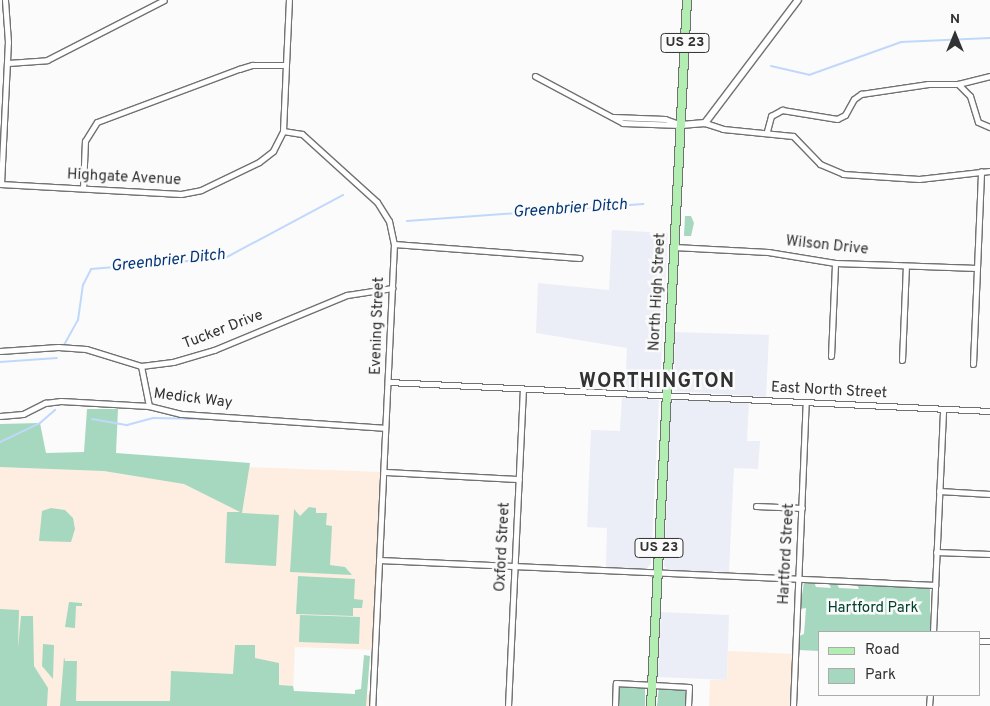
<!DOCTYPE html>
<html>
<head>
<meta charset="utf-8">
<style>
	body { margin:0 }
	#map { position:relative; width:990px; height:706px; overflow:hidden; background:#fbfbfc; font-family:Overpass,sans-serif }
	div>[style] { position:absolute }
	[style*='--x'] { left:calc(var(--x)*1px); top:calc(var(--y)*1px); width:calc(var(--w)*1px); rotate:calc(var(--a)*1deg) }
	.built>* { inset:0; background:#ebeef6 }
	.education>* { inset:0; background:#feeee1 }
	.green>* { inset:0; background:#a5d8bf }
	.stream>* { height:2px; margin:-1px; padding:0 1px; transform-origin:1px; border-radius:1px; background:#c0d8fb }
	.roads { filter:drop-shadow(1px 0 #717172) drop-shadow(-1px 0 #717172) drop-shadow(0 1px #717172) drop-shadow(0 -1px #717172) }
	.minor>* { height:5px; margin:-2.5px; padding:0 2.5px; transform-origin:2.5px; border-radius:2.5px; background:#fff }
	.tertiary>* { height:6px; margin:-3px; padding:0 3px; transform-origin:3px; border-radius:3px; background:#fff }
	.primary>* { height:8px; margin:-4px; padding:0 4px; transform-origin:4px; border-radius:4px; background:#b2eeb2 }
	span { translate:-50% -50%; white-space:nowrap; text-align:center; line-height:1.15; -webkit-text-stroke:5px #fbfbfc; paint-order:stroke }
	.shield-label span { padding:1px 4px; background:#fbfbfc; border:1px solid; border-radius:4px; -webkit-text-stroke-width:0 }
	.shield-label { font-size:14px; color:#323232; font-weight:700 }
	.street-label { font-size:15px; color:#323232 }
	.park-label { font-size:15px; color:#00402a }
	.water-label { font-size:16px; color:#033677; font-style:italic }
	.district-label { font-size:20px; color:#323232; font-weight:700; letter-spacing:1px }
	.legend { position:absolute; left:818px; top:631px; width:162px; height:65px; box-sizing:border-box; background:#fbfbfc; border:1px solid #ababab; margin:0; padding:6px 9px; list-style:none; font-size:15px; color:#323232 }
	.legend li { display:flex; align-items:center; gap:10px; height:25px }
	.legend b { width:25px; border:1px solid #ababab }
	.north { position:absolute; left:930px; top:10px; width:50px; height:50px; -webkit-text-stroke:4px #fbfbfc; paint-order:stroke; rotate:0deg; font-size:14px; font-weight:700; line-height:20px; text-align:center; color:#323232 }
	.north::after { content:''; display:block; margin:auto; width:18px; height:22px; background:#323232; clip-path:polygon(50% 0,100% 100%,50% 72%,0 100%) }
</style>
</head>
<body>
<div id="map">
	<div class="built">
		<i style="clip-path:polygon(612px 230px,668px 233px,660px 386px,656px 392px,625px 391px,627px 348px,536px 333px,538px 283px,609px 290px)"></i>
		<i style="clip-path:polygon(675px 332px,769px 335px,766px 397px,674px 391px)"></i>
		<i style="clip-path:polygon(622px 396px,659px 400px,651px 564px,646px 569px,606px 567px,607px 528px,587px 527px,591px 430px,620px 431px)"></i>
		<i style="clip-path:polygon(675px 400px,749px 402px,747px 441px,760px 441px,758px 469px,734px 468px,729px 572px,667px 570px,664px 566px,671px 404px)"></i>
		<i style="clip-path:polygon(661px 612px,729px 615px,727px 680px,658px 677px)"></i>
	</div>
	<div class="education">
		<i style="clip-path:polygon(0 458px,384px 472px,374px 650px,295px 647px,293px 691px,372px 695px,372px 706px,0 706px)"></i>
		<i style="clip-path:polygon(728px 651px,795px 654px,793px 706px,709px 706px,710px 680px,727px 680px)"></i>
	</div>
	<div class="green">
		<i style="clip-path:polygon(685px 216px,691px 216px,694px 223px,691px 236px,684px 236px)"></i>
		<i style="clip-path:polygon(87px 409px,118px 409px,116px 453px,250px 463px,242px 513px,279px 515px,276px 566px,225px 563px,227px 512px,240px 512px,184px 484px,104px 471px,0 467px,0 424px,40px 423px,46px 453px,84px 452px)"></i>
		<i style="clip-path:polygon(309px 507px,316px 508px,316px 513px,327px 513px,326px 525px,332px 526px,330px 565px,345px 567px,352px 575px,290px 572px,294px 509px,300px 516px)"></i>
		<i style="clip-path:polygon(51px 508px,65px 510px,73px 518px,75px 529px,71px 542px,39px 541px,42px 511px)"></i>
		<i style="clip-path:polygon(298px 576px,355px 579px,354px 599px,363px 600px,362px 608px,353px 608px,353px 616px,296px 614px)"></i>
		<i style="clip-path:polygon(804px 582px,814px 582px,816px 587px,831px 588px,829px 584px,837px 584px,839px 588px,859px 589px,857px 585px,930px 588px,930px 632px,819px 632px,819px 651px,799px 650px,799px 636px,804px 634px,806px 608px,800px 609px)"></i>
		<i style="clip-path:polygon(69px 602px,82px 603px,82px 606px,76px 606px,75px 628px,65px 627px)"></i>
		<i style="clip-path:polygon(0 609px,19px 610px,18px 648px,21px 616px,33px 616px,34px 666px,48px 688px,47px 706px,0 706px)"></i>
		<i style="clip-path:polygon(300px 615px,360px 617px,359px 644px,299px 642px)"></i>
		<i style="clip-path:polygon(43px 644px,54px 645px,53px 679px,42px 666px)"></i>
		<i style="clip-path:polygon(235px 645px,255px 645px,255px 658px,279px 663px,279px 685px,293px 686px,294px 691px,355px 694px,355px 690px,361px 689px,364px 655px,370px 656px,366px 706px,60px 706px,64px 657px,65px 661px,77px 661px,76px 701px,170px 701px,171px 671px,233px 674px)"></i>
		<i style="clip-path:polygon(621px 686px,645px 687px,645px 706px,616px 706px,617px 691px)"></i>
		<i style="clip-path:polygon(659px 687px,685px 689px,686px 706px,657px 706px)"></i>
	</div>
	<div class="stream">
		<i style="--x:771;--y:66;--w:39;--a:13"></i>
		<i style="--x:809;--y:75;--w:98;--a:-19.7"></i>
		<i style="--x:901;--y:42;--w:89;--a:-2.6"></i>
		<i style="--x:407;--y:221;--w:237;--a:-4.1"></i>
		<i style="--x:64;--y:345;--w:29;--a:-61"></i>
		<i style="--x:78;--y:320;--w:35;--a:-82"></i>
		<i style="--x:83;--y:285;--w:18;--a:-63"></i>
		<i style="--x:91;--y:269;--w:134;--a:-4.7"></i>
		<i style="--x:225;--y:258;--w:134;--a:-28.1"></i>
		<i style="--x:0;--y:362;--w:57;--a:-4"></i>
		<i style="--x:92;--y:419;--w:36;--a:10"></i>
		<i style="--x:127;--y:425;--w:27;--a:-15"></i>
		<i style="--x:153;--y:418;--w:50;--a:1.1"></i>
		<i style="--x:0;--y:442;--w:44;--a:-25.4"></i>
		<i style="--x:40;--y:423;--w:20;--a:-41"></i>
	</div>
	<div class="roads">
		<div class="minor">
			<i style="--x:8;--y:63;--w:39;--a:-4"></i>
			<i style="--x:47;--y:60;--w:131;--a:-27.1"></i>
			<i style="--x:535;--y:76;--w:100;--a:28.1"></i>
			<i style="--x:623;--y:123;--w:58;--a:2"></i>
			<i style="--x:990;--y:76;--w:33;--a:166"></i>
			<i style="--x:958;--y:84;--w:17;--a:45"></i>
			<i style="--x:970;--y:96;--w:27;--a:73"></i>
			<i style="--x:978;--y:122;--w:13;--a:23"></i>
			<i style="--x:613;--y:117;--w:52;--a:2.2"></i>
			<i style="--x:665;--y:119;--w:12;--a:20"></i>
			<i style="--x:705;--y:123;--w:19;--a:18"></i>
			<i style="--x:723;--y:129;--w:70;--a:5.7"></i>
			<i style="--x:793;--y:136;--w:39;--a:46"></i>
			<i style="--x:820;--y:164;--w:25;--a:23"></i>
			<i style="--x:843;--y:174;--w:76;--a:3.8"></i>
			<i style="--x:919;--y:179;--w:71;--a:-6.4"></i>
			<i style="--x:283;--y:131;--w:19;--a:9"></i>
			<i style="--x:302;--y:134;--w:101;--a:42.2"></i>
			<i style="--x:377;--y:202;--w:22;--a:58"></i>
			<i style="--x:389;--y:221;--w:24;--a:78"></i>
			<i style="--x:394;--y:244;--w:463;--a:92.7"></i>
			<i style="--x:767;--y:131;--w:16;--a:-75"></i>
			<i style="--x:771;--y:116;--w:13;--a:-29"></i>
			<i style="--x:782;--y:110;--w:56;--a:9.3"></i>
			<i style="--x:837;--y:119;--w:9;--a:-27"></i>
			<i style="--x:845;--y:115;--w:18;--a:-61"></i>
			<i style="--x:854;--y:99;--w:9;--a:-36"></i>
			<i style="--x:861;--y:94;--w:68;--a:-8.5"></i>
			<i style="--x:928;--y:84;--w:30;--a:0"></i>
			<i style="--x:0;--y:184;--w:181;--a:3.2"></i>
			<i style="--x:181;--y:194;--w:20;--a:-11"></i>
			<i style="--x:201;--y:190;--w:64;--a:-25.8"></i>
			<i style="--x:259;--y:162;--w:18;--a:-38"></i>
			<i style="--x:273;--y:151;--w:22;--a:-63"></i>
			<i style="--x:283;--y:131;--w:131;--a:-87.4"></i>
			<i style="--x:1;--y:184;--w:142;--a:-87.2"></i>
			<i style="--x:8;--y:42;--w:42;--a:-94.1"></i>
			<i style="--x:83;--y:188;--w:47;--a:-87.6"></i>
			<i style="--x:85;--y:141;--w:22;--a:-58"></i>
			<i style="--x:97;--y:122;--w:152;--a:-20.5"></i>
			<i style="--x:239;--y:69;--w:14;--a:-17"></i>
			<i style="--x:252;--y:65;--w:33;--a:0"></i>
			<i style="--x:394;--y:244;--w:186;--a:4.3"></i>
			<i style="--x:674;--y:247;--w:94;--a:3"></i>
			<i style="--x:768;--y:252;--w:68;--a:9.3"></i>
			<i style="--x:835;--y:263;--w:142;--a:2"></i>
			<i style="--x:0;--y:351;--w:58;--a:-3.9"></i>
			<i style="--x:58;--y:347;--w:28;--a:4"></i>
			<i style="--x:86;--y:349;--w:58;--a:17.2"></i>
			<i style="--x:141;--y:366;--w:32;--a:-7"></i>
			<i style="--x:173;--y:362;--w:43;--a:-16.3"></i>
			<i style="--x:214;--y:350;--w:144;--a:-22.5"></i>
			<i style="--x:347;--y:295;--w:46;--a:-8.8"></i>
			<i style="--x:831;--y:356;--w:93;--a:-87.5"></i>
			<i style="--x:902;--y:360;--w:94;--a:-87.6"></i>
			<i style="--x:973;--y:364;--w:193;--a:-87.6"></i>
			<i style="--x:141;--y:366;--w:41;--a:78.7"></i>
			<i style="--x:388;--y:382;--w:603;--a:2.76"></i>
			<i style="--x:0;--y:416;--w:23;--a:-5"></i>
			<i style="--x:23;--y:414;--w:25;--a:-27"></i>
			<i style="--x:45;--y:403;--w:16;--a:-7"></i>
			<i style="--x:61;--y:401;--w:88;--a:3.3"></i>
			<i style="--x:149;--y:406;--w:33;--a:14"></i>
			<i style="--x:181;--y:414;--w:204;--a:3.9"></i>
			<i style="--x:384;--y:472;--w:135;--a:3"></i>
			<i style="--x:939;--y:491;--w:51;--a:3.4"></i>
			<i style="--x:756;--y:506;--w:46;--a:2.5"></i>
			<i style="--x:936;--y:552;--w:54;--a:2.1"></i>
			<i style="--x:379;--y:560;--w:557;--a:2.57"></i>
			<i style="--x:933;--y:632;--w:223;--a:-87.4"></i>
			<i style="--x:979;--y:641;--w:11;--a:0"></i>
			<i style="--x:508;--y:706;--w:317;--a:-87.3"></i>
			<i style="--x:615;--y:706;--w:23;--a:-88"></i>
			<i style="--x:616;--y:683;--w:73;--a:3.1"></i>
			<i style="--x:689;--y:687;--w:19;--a:93"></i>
			<i style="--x:793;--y:706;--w:304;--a:-87.6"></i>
			<i style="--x:929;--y:706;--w:11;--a:-85"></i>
		</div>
		<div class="tertiary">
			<i style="--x:681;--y:125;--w:24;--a:-5"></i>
			<i style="--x:705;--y:123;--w:154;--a:-52.9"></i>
		</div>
		<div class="primary">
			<i style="--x:651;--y:706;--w:707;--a:-87.08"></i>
		</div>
	</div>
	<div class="shield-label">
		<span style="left:685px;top:43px">US 23</span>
		<span style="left:659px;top:548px">US 23</span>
	</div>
	<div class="street-label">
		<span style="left:124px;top:178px;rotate:3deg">Highgate Avenue</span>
		<span style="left:827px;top:246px;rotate:6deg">Wilson Drive</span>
		<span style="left:658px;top:292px;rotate:-87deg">North High Street</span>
		<span style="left:378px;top:326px;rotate:-88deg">Evening Street</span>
		<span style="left:223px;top:330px;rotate:-21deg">Tucker Drive</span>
		<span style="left:829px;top:391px;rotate:3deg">East North Street</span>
		<span style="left:193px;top:399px;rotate:7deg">Medick Way</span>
		<span style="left:503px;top:547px;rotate:-87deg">Oxford Street</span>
		<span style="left:787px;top:554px;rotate:-87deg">Hartford Street</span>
	</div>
	<div class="park-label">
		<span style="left:873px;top:609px">Hartford Park</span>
	</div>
	<div class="water-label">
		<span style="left:570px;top:209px;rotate:-4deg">Greenbrier Ditch</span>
		<span style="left:168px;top:261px;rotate:-6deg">Greenbrier Ditch</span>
	</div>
	<div class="district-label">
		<span style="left:657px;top:382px">WORTHINGTON</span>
	</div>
	<ul class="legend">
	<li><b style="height:6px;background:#b2eeb2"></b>Road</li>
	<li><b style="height:14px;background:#a5d8bf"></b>Park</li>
	</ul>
	<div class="north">N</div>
</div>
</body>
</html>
